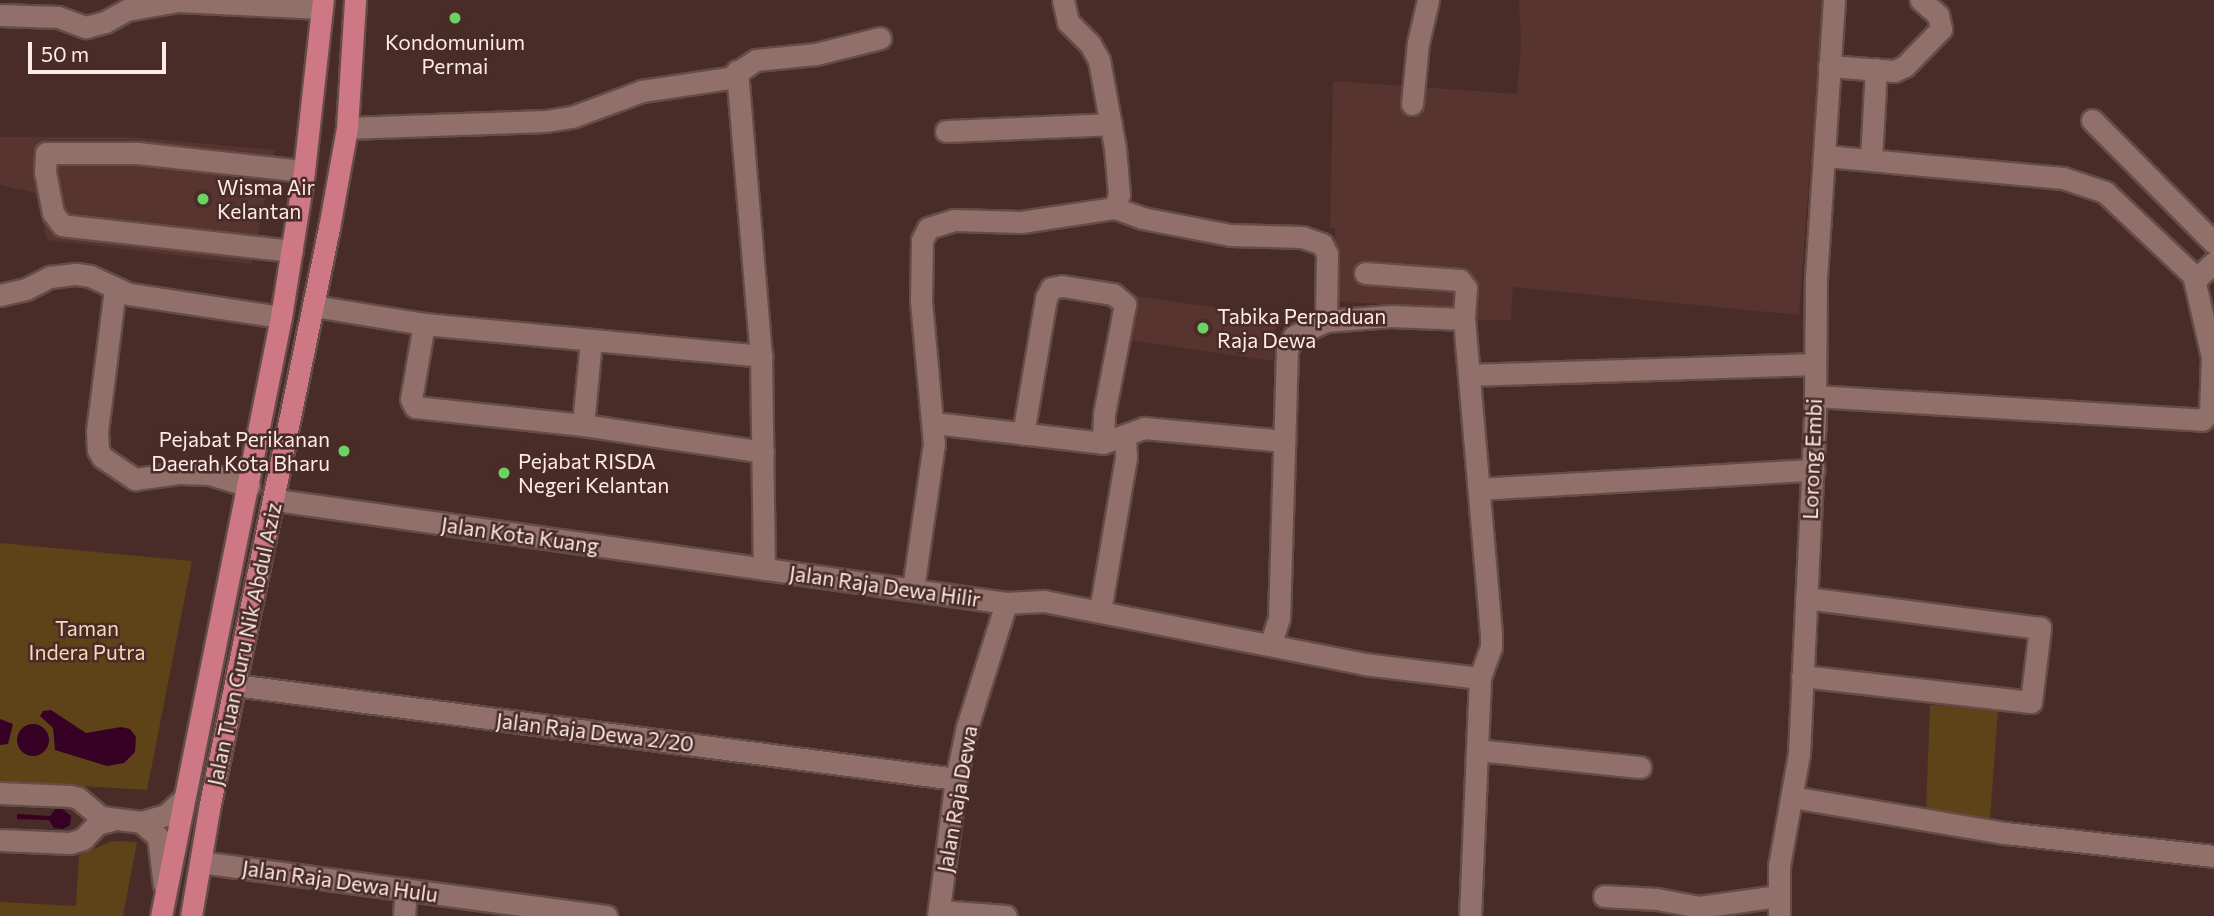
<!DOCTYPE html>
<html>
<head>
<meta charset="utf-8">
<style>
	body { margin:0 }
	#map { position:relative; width:2214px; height:916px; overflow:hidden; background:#492c27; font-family:Commissioner,sans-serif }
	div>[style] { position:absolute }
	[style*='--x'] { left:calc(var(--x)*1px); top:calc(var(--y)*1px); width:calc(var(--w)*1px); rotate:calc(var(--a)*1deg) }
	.built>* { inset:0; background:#57342d }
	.green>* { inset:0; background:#5e4319 }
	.water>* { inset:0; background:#370025 }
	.round { border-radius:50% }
	.roads { filter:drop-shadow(2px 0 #644c48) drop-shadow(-2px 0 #644c48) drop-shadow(0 2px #644c48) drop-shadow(0 -2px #644c48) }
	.minor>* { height:21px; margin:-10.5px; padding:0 10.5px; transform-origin:10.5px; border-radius:10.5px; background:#917069 }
	.major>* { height:21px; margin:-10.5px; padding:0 10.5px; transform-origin:10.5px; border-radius:10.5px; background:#ce7884 }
	.dots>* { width:19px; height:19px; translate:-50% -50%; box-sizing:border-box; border:4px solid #492c27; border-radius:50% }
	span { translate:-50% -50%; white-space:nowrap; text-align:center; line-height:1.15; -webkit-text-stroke:5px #492c27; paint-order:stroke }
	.poi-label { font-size:21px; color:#feeae7 }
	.left { translate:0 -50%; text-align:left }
	.right { translate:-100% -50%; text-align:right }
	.street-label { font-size:21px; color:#feeae7 }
	.park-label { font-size:21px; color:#f6dab4 }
	.scale { position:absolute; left:28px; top:42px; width:138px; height:32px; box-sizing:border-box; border:4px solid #feeae7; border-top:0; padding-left:9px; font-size:21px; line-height:24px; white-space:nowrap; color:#feeae7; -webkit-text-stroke:5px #492c27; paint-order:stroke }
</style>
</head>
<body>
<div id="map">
	<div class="built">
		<i style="clip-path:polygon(1519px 0,1823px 0,1799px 315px,1513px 287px,1511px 320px,1475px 320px,1471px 310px,1334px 301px,1335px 228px,1330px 228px,1333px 81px,1517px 94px,1521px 44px)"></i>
		<i style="clip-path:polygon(0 137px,130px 137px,275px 150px,252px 264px,47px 240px,35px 193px,0 185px)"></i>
		<i style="clip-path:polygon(1134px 296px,1276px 316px,1273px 361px,1128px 340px)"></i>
	</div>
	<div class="green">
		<i style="clip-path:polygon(0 543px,192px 561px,147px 790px,0 781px)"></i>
		<i style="clip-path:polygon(1930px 705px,1998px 710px,1990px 819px,1926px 810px)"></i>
		<i style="clip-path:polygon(113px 841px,137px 842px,123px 916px,0 916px,0 902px,76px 906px,79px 855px)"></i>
	</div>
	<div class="water">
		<i style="clip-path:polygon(51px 710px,86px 733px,121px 727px,130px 729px,136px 737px,135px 752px,124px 763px,107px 766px,55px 750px,53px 728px,40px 716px,43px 711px)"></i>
		<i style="clip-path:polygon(0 719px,13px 724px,8px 744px,0 745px)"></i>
		<i class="round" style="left:17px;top:724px;width:32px;height:32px"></i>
		<i style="clip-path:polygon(61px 808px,71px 816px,70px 825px,63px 829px,54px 828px,49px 820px,17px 819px,17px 814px,50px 816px,55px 809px)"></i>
	</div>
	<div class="roads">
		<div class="minor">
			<i style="--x:1063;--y:0;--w:23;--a:77"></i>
			<i style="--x:1068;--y:22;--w:31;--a:45"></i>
			<i style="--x:1090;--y:44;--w:18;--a:61"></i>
			<i style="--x:1099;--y:60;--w:89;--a:79.7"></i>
			<i style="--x:1115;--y:148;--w:46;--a:85"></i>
			<i style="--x:1119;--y:194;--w:15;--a:106"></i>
			<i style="--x:0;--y:15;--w:58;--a:2"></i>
			<i style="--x:58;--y:17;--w:30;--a:20"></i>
			<i style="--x:86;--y:27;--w:20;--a:-15"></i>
			<i style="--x:105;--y:22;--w:25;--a:-29"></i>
			<i style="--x:127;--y:10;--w:52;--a:-10"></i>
			<i style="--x:178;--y:1;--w:144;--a:2.8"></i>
			<i style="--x:1829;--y:66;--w:65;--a:4.4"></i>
			<i style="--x:1894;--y:71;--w:12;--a:-24"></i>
			<i style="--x:1905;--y:66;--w:52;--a:-45.8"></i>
			<i style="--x:1941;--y:29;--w:14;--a:-102"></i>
			<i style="--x:1938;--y:15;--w:23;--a:-139"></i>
			<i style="--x:737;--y:71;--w:286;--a:85.2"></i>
			<i style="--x:761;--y:356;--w:213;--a:89.2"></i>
			<i style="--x:1412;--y:104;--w:61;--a:-84.4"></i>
			<i style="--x:1418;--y:43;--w:44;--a:-76.9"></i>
			<i style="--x:2092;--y:120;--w:173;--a:45.2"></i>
			<i style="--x:347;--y:128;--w:199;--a:-2"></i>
			<i style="--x:546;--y:121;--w:26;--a:-9"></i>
			<i style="--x:572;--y:117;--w:75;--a:-20.4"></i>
			<i style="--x:642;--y:91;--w:88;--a:-8.5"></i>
			<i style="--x:729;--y:78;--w:32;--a:-34"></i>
			<i style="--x:756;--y:60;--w:60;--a:-5.7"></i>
			<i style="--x:816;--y:54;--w:66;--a:-14"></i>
			<i style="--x:946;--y:131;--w:165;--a:-2.4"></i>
			<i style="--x:1871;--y:160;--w:91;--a:-86.9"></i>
			<i style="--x:292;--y:251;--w:231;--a:-173.6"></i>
			<i style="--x:62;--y:225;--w:15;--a:-127"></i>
			<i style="--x:53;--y:213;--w:42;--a:-101"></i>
			<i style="--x:45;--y:172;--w:19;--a:-87"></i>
			<i style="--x:46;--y:153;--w:91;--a:0"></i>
			<i style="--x:137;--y:153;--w:168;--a:6.2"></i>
			<i style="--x:1365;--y:273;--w:95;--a:4.2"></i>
			<i style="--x:1460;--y:280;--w:10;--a:53"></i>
			<i style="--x:1466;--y:288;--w:31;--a:94"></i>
			<i style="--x:2195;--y:280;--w:26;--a:-43"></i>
			<i style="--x:115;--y:289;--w:143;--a:97.2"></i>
			<i style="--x:97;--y:431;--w:19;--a:87"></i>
			<i style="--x:98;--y:450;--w:8;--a:60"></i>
			<i style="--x:102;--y:457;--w:40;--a:34"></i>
			<i style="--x:135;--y:479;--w:44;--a:-7.8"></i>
			<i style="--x:179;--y:473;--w:30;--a:2"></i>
			<i style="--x:209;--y:474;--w:42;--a:16.7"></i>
			<i style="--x:0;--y:295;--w:27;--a:-13"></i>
			<i style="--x:26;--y:289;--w:27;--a:-27"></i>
			<i style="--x:50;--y:277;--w:26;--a:-7"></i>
			<i style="--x:76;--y:274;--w:14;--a:8"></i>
			<i style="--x:90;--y:276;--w:43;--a:24.8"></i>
			<i style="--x:129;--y:294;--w:154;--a:8.6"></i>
			<i style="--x:314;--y:306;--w:111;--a:9.3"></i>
			<i style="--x:424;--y:324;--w:339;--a:5.4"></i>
			<i style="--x:1326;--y:321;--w:65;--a:-4.4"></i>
			<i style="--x:1391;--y:316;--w:73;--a:2.4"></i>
			<i style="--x:1464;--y:319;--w:315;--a:85.1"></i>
			<i style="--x:1491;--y:633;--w:14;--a:90"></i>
			<i style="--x:1491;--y:647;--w:33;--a:110"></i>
			<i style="--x:1480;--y:678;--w:238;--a:92.4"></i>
			<i style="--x:424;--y:324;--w:76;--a:99.8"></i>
			<i style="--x:411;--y:399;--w:9;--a:63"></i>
			<i style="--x:415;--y:407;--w:169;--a:6.1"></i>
			<i style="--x:583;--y:425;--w:182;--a:8.5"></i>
			<i style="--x:1469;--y:375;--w:346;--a:-1.8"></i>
			<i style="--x:1815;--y:396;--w:388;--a:3.5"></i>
			<i style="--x:2202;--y:420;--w:11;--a:-45"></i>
			<i style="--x:2210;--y:412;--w:55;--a:-87.9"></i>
			<i style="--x:2212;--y:357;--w:84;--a:-103"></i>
			<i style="--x:2193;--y:275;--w:121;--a:-136.7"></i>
			<i style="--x:2105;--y:192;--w:44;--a:-161.6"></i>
			<i style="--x:2063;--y:178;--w:240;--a:-174.7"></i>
			<i style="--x:934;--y:423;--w:170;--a:6.7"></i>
			<i style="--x:1103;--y:443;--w:44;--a:-20.1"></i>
			<i style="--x:1144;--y:428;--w:141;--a:5.3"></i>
			<i style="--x:583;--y:425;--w:85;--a:-84.6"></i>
			<i style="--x:1023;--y:434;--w:138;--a:-80.4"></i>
			<i style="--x:1046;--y:298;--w:11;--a:-63"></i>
			<i style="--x:1051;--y:288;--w:11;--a:-10"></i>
			<i style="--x:1062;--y:286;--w:52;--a:8.9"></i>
			<i style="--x:1113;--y:294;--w:16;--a:40"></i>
			<i style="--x:1125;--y:304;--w:112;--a:100.8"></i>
			<i style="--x:1104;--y:414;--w:29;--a:92"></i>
			<i style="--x:1479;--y:489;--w:335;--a:-3.3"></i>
			<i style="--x:276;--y:500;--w:737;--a:8.03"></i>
			<i style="--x:1006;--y:603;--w:38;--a:-3"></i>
			<i style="--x:1044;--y:601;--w:326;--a:11.1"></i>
			<i style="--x:1364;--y:664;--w:117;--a:6.9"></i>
			<i style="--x:913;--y:589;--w:147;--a:-81.8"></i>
			<i style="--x:934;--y:444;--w:145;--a:-95.2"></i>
			<i style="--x:921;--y:300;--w:60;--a:-89"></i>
			<i style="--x:922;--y:240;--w:13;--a:-63"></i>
			<i style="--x:928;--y:228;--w:27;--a:-17"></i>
			<i style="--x:954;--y:220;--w:67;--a:1.7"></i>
			<i style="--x:1021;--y:222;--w:95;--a:-8.5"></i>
			<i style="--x:1115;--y:208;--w:29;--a:20"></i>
			<i style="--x:1142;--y:218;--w:90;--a:10.9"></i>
			<i style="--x:1230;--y:235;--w:72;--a:1.6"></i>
			<i style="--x:1302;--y:237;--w:21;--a:19"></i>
			<i style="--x:1322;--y:244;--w:11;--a:63"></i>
			<i style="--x:1327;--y:254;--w:67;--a:90.9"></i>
			<i style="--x:1326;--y:321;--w:35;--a:155"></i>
			<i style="--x:1294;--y:336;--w:16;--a:117"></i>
			<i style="--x:1287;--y:350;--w:268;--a:91.7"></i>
			<i style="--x:1279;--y:618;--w:28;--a:108"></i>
			<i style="--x:1100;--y:611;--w:156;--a:-80.4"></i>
			<i style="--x:1126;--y:457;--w:22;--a:-93"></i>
			<i style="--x:1802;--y:676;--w:230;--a:6.5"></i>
			<i style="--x:2031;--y:702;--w:75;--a:-83.1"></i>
			<i style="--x:2040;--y:628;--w:236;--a:-172.7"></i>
			<i style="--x:235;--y:685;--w:727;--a:7.43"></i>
			<i style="--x:1477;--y:750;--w:164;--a:6"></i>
			<i style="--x:0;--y:793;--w:70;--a:2.5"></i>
			<i style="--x:70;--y:796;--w:8;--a:14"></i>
			<i style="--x:78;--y:798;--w:30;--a:40"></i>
			<i style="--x:101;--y:817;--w:40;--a:7.1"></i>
			<i style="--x:141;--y:822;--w:26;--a:-16"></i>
			<i style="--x:166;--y:815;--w:23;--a:-43"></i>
			<i style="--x:1792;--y:797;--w:216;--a:9.6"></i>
			<i style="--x:2005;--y:833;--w:210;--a:6.3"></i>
			<i style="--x:141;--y:822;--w:23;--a:41"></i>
			<i style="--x:158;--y:837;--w:48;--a:82.9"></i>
			<i style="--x:0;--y:840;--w:70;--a:2.5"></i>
			<i style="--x:70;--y:843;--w:14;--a:-17"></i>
			<i style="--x:83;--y:839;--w:21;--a:-47"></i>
			<i style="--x:97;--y:824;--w:16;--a:-15"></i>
			<i style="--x:200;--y:862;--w:410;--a:7.6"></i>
			<i style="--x:1604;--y:896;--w:53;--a:3.2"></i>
			<i style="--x:1657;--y:899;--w:43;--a:10.8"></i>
			<i style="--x:1699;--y:907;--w:80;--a:-7.9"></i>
			<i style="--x:939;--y:911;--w:67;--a:4.3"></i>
			<i style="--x:404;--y:916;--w:27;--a:-86"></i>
			<i style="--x:938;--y:916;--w:138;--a:-82.5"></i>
			<i style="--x:956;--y:779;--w:53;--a:-78.1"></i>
			<i style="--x:967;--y:727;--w:130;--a:-72.5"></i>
			<i style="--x:1779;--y:916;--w:50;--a:-90"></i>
			<i style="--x:1779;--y:866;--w:114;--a:-79.9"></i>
			<i style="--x:1799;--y:754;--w:345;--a:-87.3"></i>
			<i style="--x:1815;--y:409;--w:131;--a:-89.6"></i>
			<i style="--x:1816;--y:278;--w:279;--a:-86.3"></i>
		</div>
		<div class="major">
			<i style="--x:161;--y:916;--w:611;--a:-78.67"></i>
			<i style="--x:281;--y:317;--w:148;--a:-81"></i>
			<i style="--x:304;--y:171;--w:172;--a:-83.7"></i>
			<i style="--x:191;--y:916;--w:114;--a:-80.4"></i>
			<i style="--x:210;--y:804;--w:588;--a:-78.33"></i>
			<i style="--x:329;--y:228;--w:102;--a:-79.8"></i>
			<i style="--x:347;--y:128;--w:128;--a:-86.4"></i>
		</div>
	</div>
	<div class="dots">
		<i style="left:455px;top:18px;background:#6bd363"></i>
		<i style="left:203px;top:199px;background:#6bd363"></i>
		<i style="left:1203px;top:328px;background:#6bd363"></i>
		<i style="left:344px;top:451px;background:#6bd363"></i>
		<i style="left:504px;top:473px;background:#6bd363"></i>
	</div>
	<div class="poi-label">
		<span style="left:455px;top:54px">Kondomunium<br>Permai</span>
		<span class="left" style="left:217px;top:199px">Wisma Air<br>Kelantan</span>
		<span class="left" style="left:1217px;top:328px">Tabika Perpaduan<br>Raja Dewa</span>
		<span class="right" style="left:330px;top:451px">Pejabat Perikanan<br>Daerah Kota Bharu</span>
		<span class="left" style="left:518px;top:473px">Pejabat RISDA<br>Negeri Kelantan</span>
	</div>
	<div class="street-label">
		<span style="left:1812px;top:459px;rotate:-88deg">Lorong Embi</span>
		<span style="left:520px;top:535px;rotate:8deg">Jalan Kota Kuang</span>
		<span style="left:885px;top:586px;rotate:8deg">Jalan Raja Dewa Hilir</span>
		<span style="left:244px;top:644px;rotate:-78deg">Jalan Tuan Guru Nik Abdul Aziz</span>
		<span style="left:595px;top:732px;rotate:7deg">Jalan Raja Dewa 2/20</span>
		<span style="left:957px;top:799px;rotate:-80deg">Jalan Raja Dewa</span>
		<span style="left:340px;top:881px;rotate:8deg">Jalan Raja Dewa Hulu</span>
	</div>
	<div class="park-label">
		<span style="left:87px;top:640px">Taman<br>Indera Putra</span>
	</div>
	<div class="scale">50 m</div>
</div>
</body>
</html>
